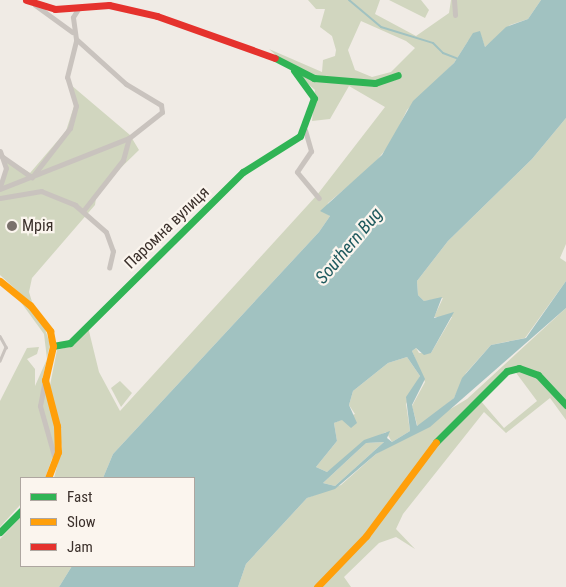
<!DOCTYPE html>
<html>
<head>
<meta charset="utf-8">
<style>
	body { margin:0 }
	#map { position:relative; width:566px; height:587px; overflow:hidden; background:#f0ebe5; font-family:"Roboto Condensed",sans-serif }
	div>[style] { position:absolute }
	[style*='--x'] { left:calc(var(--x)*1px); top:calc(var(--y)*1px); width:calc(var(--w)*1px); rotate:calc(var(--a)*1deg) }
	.green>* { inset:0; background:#d1d6bf }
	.water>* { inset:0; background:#a1c2c1 }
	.stream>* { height:2px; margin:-1px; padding:0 1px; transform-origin:1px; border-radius:1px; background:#a1c2c1 }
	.lane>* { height:2.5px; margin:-1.25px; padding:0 1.25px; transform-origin:1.25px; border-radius:1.25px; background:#c9c3be }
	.street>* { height:5px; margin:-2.5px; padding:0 2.5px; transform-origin:2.5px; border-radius:2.5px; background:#c9c3be }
	.fast>* { height:7px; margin:-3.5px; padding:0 3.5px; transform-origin:3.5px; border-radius:3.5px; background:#30b455 }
	.slow>* { height:7px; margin:-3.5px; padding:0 3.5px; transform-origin:3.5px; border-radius:3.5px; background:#ff9f0a }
	.jam>* { height:7px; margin:-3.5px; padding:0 3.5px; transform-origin:3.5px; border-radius:3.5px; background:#e5322d }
	.dots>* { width:14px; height:14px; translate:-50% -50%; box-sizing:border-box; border:2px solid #fbf5ee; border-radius:50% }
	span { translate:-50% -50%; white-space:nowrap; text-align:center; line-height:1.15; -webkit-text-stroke:4.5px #fbf5ee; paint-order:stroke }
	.poi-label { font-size:16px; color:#3b302b }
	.left { translate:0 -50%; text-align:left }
	.street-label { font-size:16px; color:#3b302b }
	.water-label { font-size:18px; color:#1f5a5e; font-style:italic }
	.legend { position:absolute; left:20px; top:477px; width:175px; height:90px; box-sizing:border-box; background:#fbf5ee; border:1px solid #aea6a0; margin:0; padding:6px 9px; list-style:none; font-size:15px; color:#3b302b }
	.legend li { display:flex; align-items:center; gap:10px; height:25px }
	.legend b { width:25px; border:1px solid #aea6a0 }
</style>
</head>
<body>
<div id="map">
	<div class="green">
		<i style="clip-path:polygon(evenodd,308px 0,380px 0,375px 14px,416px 36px,449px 13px,451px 0,541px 0,528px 19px,510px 25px,485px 47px,481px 36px,468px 41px,454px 63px,407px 110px,391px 143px,372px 166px,328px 203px,326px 213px,330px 216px,319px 232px,113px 454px,103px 478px,54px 478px,62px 447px,49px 390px,57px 350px,68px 347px,87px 323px,99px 372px,120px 411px,317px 195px,385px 107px,349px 86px,330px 119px,312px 121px,315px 90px,269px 49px,322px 72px,323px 60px,335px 56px,336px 50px,332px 36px,320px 27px,325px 9px,316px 9px,308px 0,361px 21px,406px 41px,415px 48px,391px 72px,372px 77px,355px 70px,348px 50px,361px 21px)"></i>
		<i style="clip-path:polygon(389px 0,421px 0,429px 10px,425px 18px)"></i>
		<i style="clip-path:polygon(71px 85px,130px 135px,139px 150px,97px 191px,95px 205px,32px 278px,29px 292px,33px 305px,0 275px,0 190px,7px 159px,30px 173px,66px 131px,74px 106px)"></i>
		<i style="clip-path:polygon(566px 118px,566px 244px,560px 258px,566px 262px,566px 281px,525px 338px,491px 345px,466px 373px,454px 398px,418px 428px,412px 406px,425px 382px,412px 351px,416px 348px,419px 353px,431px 353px,452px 317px,434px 317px,443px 298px,424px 301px,418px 295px,417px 281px,448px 241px,532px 159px)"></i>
		<i style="clip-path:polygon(20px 301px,27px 306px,45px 329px,50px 344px,42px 381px,56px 427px,56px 448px,45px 478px,21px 478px,21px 504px,0 527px,0 401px,27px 348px,39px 347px,37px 354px,27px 359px,35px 369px,35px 386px,47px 359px,44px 334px)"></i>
		<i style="clip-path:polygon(evenodd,566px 308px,566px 402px,531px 373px,566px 407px,566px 420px,550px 398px,506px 433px,484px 412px,403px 514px,396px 529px,415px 549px,396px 537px,379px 543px,344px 577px,351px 587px,238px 587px,246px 564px,307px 498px,341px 485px,376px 454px,467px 399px,566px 308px,514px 370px,537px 401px,504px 428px,480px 400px,514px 370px)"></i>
		<i style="clip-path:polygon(407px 357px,420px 376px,406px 404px,410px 431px,392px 442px,386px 432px,374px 438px,327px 472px,316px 467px,337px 441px,334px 423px,355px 414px,349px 405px,353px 391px,388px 363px)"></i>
		<i style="clip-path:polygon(120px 381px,132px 393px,121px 407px,111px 388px)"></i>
		<i style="clip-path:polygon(384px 442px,335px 486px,323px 483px,366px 443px)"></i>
		<i style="clip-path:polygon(21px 517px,21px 566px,72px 566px,59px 587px,0 587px,0 539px)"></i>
	</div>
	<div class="water">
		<i style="clip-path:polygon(evenodd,541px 0,566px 0,566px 118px,532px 159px,448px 241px,417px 281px,418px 295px,424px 301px,442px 297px,434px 318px,454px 312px,431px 353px,424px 355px,416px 348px,412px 351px,425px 379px,412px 405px,417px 426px,454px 398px,462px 378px,491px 345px,526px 338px,566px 281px,566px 308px,430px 427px,376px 454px,335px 489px,307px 498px,246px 564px,238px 587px,59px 587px,72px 566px,194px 566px,194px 478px,103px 478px,113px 454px,319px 232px,330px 216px,320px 211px,382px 155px,413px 101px,454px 63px,473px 33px,480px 31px,485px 47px,506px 27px,528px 19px,541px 0,407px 357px,420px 376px,406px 397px,410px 431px,392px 442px,387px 438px,390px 431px,364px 440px,327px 472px,316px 467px,337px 441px,334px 423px,342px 420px,351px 428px,357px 423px,349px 405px,353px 391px,388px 363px,407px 357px,541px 0,384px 442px,335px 486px,323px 483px,366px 443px,384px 442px)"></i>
	</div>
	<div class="stream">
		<i style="--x:349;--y:0;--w:42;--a:40.2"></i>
		<i style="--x:381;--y:27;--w:54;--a:17.1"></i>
		<i style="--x:433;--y:43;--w:14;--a:45"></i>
		<i style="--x:443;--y:53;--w:17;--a:21"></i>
	</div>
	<div class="lane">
		<i style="--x:0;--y:336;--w:13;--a:61"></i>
		<i style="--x:6;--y:347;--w:15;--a:113"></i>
	</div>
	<div class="street">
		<i style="--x:454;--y:0;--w:15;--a:86"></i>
		<i style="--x:35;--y:5;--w:46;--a:36.1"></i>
		<i style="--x:305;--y:130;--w:22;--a:74"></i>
		<i style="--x:311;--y:151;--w:25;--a:124"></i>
		<i style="--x:297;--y:172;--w:34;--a:50"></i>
		<i style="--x:0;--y:151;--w:18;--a:71"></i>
		<i style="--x:6;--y:168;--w:19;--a:108"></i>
		<i style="--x:0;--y:155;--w:39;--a:35"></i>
		<i style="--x:32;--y:177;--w:62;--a:-52.2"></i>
		<i style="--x:70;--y:128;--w:23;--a:-75"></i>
		<i style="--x:76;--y:106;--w:30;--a:-107"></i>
		<i style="--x:67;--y:77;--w:38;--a:-76"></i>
		<i style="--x:0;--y:189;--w:139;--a:-21.6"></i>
		<i style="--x:129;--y:138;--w:42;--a:-38.2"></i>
		<i style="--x:162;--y:112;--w:7;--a:-98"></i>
		<i style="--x:161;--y:105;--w:41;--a:-149"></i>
		<i style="--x:126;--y:84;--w:67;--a:-138"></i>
		<i style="--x:76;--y:39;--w:22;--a:-98"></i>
		<i style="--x:73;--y:17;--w:9;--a:-58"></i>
		<i style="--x:0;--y:198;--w:42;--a:-9.7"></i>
		<i style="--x:41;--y:191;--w:37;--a:22"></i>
		<i style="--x:75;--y:205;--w:41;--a:41.1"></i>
		<i style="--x:106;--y:232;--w:20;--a:70"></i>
		<i style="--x:113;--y:251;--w:17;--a:103"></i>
		<i style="--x:83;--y:211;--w:65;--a:-51.9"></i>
		<i style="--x:123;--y:160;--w:23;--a:-75"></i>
		<i style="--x:45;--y:380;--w:26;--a:101"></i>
		<i style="--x:40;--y:406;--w:55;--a:74.2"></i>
	</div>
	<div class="fast">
		<i style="--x:275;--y:58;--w:44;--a:27.1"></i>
		<i style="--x:314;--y:78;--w:61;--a:4.7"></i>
		<i style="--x:375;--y:83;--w:24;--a:-19"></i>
		<i style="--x:53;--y:346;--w:17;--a:-10"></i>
		<i style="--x:70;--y:343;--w:243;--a:-44.7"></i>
		<i style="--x:243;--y:172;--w:67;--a:-32.3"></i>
		<i style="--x:300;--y:136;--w:40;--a:-69.8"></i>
		<i style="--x:314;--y:98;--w:34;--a:-126"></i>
		<i style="--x:436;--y:442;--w:100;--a:-45"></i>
		<i style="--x:507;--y:371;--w:12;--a:-14"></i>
		<i style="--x:519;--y:368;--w:20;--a:20"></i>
		<i style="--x:538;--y:375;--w:41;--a:47"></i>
		<i style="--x:0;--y:532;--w:30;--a:-45"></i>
	</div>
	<div class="slow">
		<i style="--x:0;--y:281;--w:38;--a:39"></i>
		<i style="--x:30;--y:305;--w:33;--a:52"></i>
		<i style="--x:50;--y:331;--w:15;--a:79"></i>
		<i style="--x:53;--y:346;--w:35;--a:103"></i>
		<i style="--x:45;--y:380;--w:48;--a:75.4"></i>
		<i style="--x:57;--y:426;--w:26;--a:88"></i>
		<i style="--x:58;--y:452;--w:28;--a:111"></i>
		<i style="--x:317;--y:587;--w:71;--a:-46.1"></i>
		<i style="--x:366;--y:536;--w:117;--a:-53.3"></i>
	</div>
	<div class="jam">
		<i style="--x:26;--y:0;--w:30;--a:17"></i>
		<i style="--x:55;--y:9;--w:54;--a:-4.2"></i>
		<i style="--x:109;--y:5;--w:49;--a:12.9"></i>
		<i style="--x:157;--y:16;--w:125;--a:19.6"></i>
	</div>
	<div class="dots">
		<i style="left:12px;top:226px;background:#7a716c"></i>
	</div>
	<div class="poi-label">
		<span class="left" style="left:22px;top:226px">Мрія</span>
	</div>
	<div class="street-label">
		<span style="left:167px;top:228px;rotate:-44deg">Паромна вулиця</span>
	</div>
	<div class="water-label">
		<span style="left:349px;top:246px;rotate:-50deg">Southern Bug</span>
	</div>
	<ul class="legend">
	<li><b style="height:6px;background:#30b455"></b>Fast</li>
	<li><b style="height:6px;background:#ff9f0a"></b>Slow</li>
	<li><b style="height:6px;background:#e5322d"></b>Jam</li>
	</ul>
</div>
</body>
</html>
